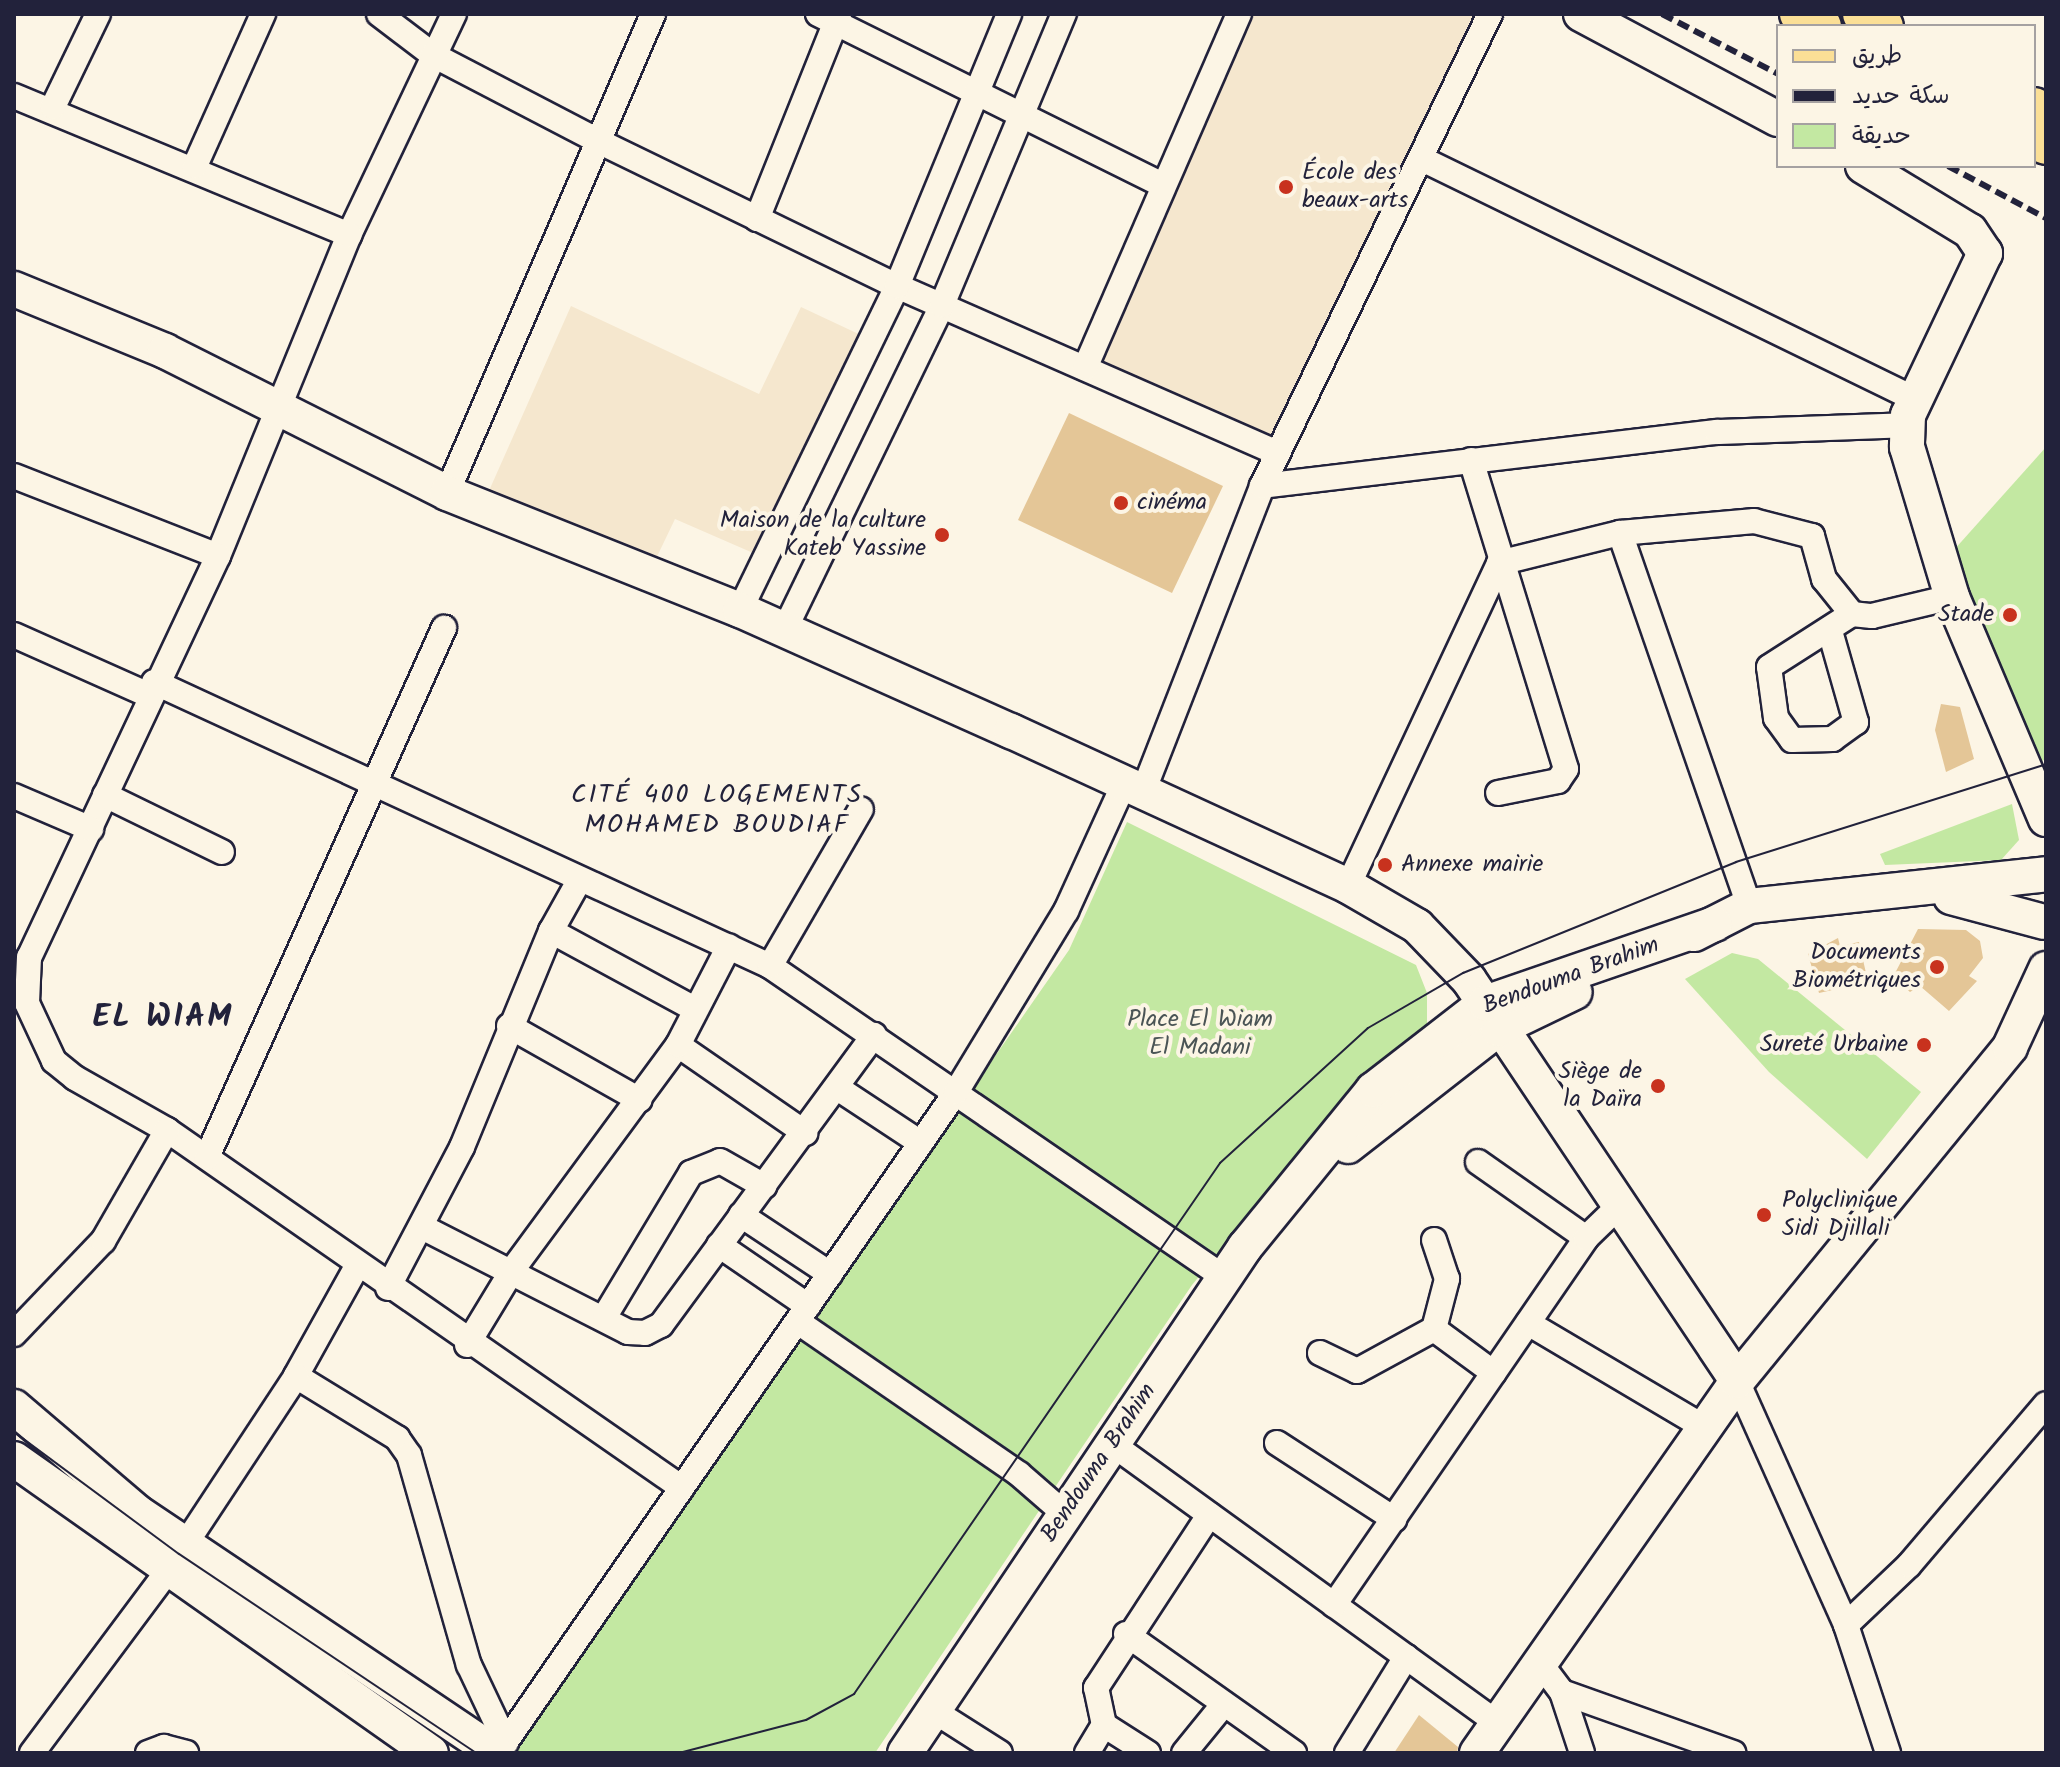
<!DOCTYPE html>
<html>
<head>
<meta charset="utf-8">
<style>
	body { margin:0 }
	#map { position:relative; width:2060px; height:1767px; overflow:hidden; background:#fcf5e5; font-family:Kalam,"Playpen Sans Arabic",sans-serif }
	div>[style] { position:absolute }
	[style*='--x'] { left:calc(var(--x)*1px); top:calc(var(--y)*1px); width:calc(var(--w)*1px); rotate:calc(var(--a)*1deg) }
	.built>* { inset:0; background:#f5e7ce }
	.green>* { inset:0; background:#c3e8a2 }
	.building>* { inset:0; background:#e4c697 }
	.roads { filter:drop-shadow(2px 0 #22223b) drop-shadow(-2px 0 #22223b) drop-shadow(0 2px #22223b) drop-shadow(0 -2px #22223b) }
	.street>* { height:24px; margin:-12px; padding:0 12px; transform-origin:12px; border-radius:12px; background:#fcf5e5 }
	.secondary>* { height:34px; margin:-17px; padding:0 17px; transform-origin:17px; border-radius:17px; background:#fcf5e5 }
	.primary>* { height:38px; margin:-19px; padding:0 19px; transform-origin:19px; border-radius:19px; background:#fbdf96 }
	.tram>* { height:2px; margin:-1px; padding:0 1px; transform-origin:1px; border-radius:1px; background:#22223b }
	.rail>* { height:6px; margin-top:-3px; transform-origin:0; background:repeating-linear-gradient(90deg,#22223b 0 12px,transparent 0 18px) }
	.dots>* { width:22px; height:22px; translate:-50% -50%; box-sizing:border-box; border:4px solid #fcf5e5; border-radius:50% }
	span { translate:-50% -50%; white-space:nowrap; text-align:center; line-height:1.15; -webkit-text-stroke:8px #fcf5e5; paint-order:stroke }
	.poi-label { font-size:24px; color:#22223b }
	.left { translate:0 -50%; text-align:left }
	.right { translate:-100% -50%; text-align:right }
	.street-label { font-size:24px; color:#22223b }
	.park-label { font-size:24px; color:#4a5455 }
	.neighbourhood-label { font-size:26px; color:#22223b; letter-spacing:2px }
	.district-label { font-size:32px; color:#22223b; font-weight:700; letter-spacing:2px }
	.frame { position:absolute; inset:0; border:16px solid #22223b; pointer-events:none }
	.legend { position:absolute; left:1776px; top:24px; width:260px; height:144px; box-sizing:border-box; background:#fcf5e5; border:2px solid #a5a1a1; margin:0; padding:10px 14px; list-style:none; font-size:24px; color:#22223b }
	.legend li { display:flex; align-items:center; gap:16px; height:40px }
	.legend b { width:40px; border:2px solid #a5a1a1 }
</style>
</head>
<body>
<div id="map">
	<div class="built">
		<i style="clip-path:polygon(1252px 14px,1480px 14px,1277px 448px,1096px 361px)"></i>
		<i style="clip-path:polygon(571px 306px,759px 394px,801px 307px,865px 337px,760px 556px,675px 519px,652px 567px,488px 493px)"></i>
	</div>
	<div class="green">
		<i style="clip-path:polygon(2046px 447px,2046px 759px,2035px 764px,1995px 678px,1953px 551px)"></i>
		<i style="clip-path:polygon(2012px 804px,2019px 840px,2001px 860px,1885px 865px,1880px 854px)"></i>
		<i style="clip-path:polygon(1127px 822px,1416px 965px,1427px 993px,1427px 1027px,1300px 1155px,1192px 1285px,875px 1753px,510px 1753px,1069px 950px)"></i>
		<i style="clip-path:polygon(1732px 953px,1758px 959px,1921px 1092px,1867px 1159px,1769px 1072px,1685px 979px)"></i>
	</div>
	<div class="building">
		<i style="clip-path:polygon(1069px 413px,1223px 486px,1172px 593px,1018px 520px)"></i>
		<i style="clip-path:polygon(1941px 704px,1960px 707px,1974px 759px,1946px 772px,1935px 730px)"></i>
		<i style="clip-path:polygon(1918px 929px,1966px 930px,1980px 941px,1983px 958px,1969px 976px,1977px 981px,1949px 1011px,1920px 986px,1910px 992px,1893px 977px)"></i>
		<i style="clip-path:polygon(1838px 938px,1840px 946px,1859px 942px,1868px 982px,1819px 993px,1808px 954px)"></i>
		<i style="clip-path:polygon(1419px 1715px,1458px 1747px,1457px 1753px,1394px 1753px)"></i>
	</div>
	<div class="roads">
		<div class="street">
			<i style="--x:379;--y:14;--w:68;--a:37.2"></i>
			<i style="--x:433;--y:55;--w:186;--a:27.5"></i>
			<i style="--x:598;--y:141;--w:332;--a:25.9"></i>
			<i style="--x:897;--y:286;--w:416;--a:23.7"></i>
			<i style="--x:454;--y:14;--w:245;--a:115.4"></i>
			<i style="--x:349;--y:235;--w:347;--a:112.2"></i>
			<i style="--x:218;--y:556;--w:443;--a:115.2"></i>
			<i style="--x:29;--y:957;--w:46;--a:92.5"></i>
			<i style="--x:27;--y:1003;--w:64;--a:65"></i>
			<i style="--x:54;--y:1061;--w:27;--a:39"></i>
			<i style="--x:75;--y:1078;--w:106;--a:29.5"></i>
			<i style="--x:167;--y:1130;--w:627;--a:34.8"></i>
			<i style="--x:818;--y:14;--w:382;--a:26.4"></i>
			<i style="--x:14;--y:96;--w:363;--a:22.5"></i>
			<i style="--x:53;--y:107;--w:103;--a:-64.2"></i>
			<i style="--x:1424;--y:160;--w:548;--a:25.96"></i>
			<i style="--x:195;--y:166;--w:167;--a:-65.9"></i>
			<i style="--x:757;--y:219;--w:221;--a:-68.2"></i>
			<i style="--x:1085;--y:368;--w:386;--a:-66.5"></i>
			<i style="--x:1471;--y:460;--w:323;--a:72.9"></i>
			<i style="--x:1566;--y:769;--w:14;--a:124"></i>
			<i style="--x:1558;--y:781;--w:61;--a:168.7"></i>
			<i style="--x:14;--y:476;--w:219;--a:21.4"></i>
			<i style="--x:1262;--y:486;--w:458;--a:-6.8"></i>
			<i style="--x:1717;--y:432;--w:189;--a:-2.1"></i>
			<i style="--x:447;--y:493;--w:521;--a:-66.73"></i>
			<i style="--x:1620;--y:533;--w:395;--a:70.9"></i>
			<i style="--x:740;--y:610;--w:360;--a:-64.1"></i>
			<i style="--x:897;--y:286;--w:294;--a:-67.6"></i>
			<i style="--x:784;--y:631;--w:362;--a:-64.1"></i>
			<i style="--x:942;--y:305;--w:316;--a:-67.3"></i>
			<i style="--x:1830;--y:631;--w:95;--a:74.1"></i>
			<i style="--x:1856;--y:722;--w:29;--a:144"></i>
			<i style="--x:1833;--y:739;--w:41;--a:178.6"></i>
			<i style="--x:1792;--y:740;--w:27;--a:-126"></i>
			<i style="--x:1776;--y:718;--w:51;--a:-97.8"></i>
			<i style="--x:1769;--y:667;--w:98;--a:-32.6"></i>
			<i style="--x:14;--y:635;--w:148;--a:24"></i>
			<i style="--x:154;--y:682;--w:678;--a:24.75"></i>
			<i style="--x:770;--y:966;--w:552;--a:34.44"></i>
			<i style="--x:1143;--y:792;--w:328;--a:-68.7"></i>
			<i style="--x:1262;--y:486;--w:524;--a:-64.22"></i>
			<i style="--x:105;--y:795;--w:130;--a:26"></i>
			<i style="--x:14;--y:796;--w:84;--a:23.2"></i>
			<i style="--x:1348;--y:886;--w:357;--a:-64.9"></i>
			<i style="--x:1499;--y:563;--w:125;--a:-13.9"></i>
			<i style="--x:1620;--y:533;--w:135;--a:-5.1"></i>
			<i style="--x:1754;--y:521;--w:60;--a:14.5"></i>
			<i style="--x:1812;--y:536;--w:45;--a:74.4"></i>
			<i style="--x:1824;--y:579;--w:45;--a:51.3"></i>
			<i style="--x:1852;--y:614;--w:20;--a:6"></i>
			<i style="--x:1872;--y:616;--w:82;--a:-13.4"></i>
			<i style="--x:551;--y:931;--w:162;--a:28.5"></i>
			<i style="--x:770;--y:966;--w:181;--a:-59.9"></i>
			<i style="--x:509;--y:1026;--w:150;--a:29.5"></i>
			<i style="--x:678;--y:1045;--w:155;--a:34.7"></i>
			<i style="--x:839;--y:1089;--w:98;--a:33.4"></i>
			<i style="--x:207;--y:1157;--w:580;--a:-65.87"></i>
			<i style="--x:1478;--y:1162;--w:132;--a:35.1"></i>
			<i style="--x:741;--y:1215;--w:107;--a:33.5"></i>
			<i style="--x:424;--y:1228;--w:229;--a:27"></i>
			<i style="--x:628;--y:1332;--w:17;--a:3"></i>
			<i style="--x:645;--y:1333;--w:18;--a:-27"></i>
			<i style="--x:661;--y:1325;--w:360;--a:-53.7"></i>
			<i style="--x:719;--y:1245;--w:108;--a:34.4"></i>
			<i style="--x:356;--y:1268;--w:124;--a:119.1"></i>
			<i style="--x:296;--y:1376;--w:119;--a:31.5"></i>
			<i style="--x:397;--y:1438;--w:21;--a:55"></i>
			<i style="--x:409;--y:1455;--w:218;--a:74.1"></i>
			<i style="--x:469;--y:1665;--w:86;--a:64.6"></i>
			<i style="--x:388;--y:1288;--w:159;--a:-62.3"></i>
			<i style="--x:462;--y:1147;--w:234;--a:-67.6"></i>
			<i style="--x:551;--y:931;--w:57;--a:-60.8"></i>
			<i style="--x:605;--y:1316;--w:167;--a:-59"></i>
			<i style="--x:691;--y:1173;--w:31;--a:-22"></i>
			<i style="--x:720;--y:1161;--w:51;--a:29.6"></i>
			<i style="--x:798;--y:1322;--w:268;--a:34.5"></i>
			<i style="--x:1019;--y:1474;--w:61;--a:41"></i>
			<i style="--x:1528;--y:1323;--w:204;--a:30.6"></i>
			<i style="--x:1434;--y:1329;--w:74;--a:36.3"></i>
			<i style="--x:14;--y:1334;--w:129;--a:-46.3"></i>
			<i style="--x:103;--y:1241;--w:128;--a:-60"></i>
			<i style="--x:467;--y:1345;--w:89;--a:-58.8"></i>
			<i style="--x:513;--y:1269;--w:278;--a:-53.6"></i>
			<i style="--x:678;--y:1045;--w:111;--a:-62.7"></i>
			<i style="--x:1320;--y:1353;--w:41;--a:25.9"></i>
			<i style="--x:1357;--y:1371;--w:88;--a:-28.6"></i>
			<i style="--x:1434;--y:1329;--w:52;--a:-75.4"></i>
			<i style="--x:1447;--y:1279;--w:41;--a:-108.4"></i>
			<i style="--x:1737;--y:1381;--w:267;--a:65.9"></i>
			<i style="--x:1846;--y:1625;--w:135;--a:71.8"></i>
			<i style="--x:1277;--y:1443;--w:140;--a:33"></i>
			<i style="--x:1112;--y:1444;--w:476;--a:35.9"></i>
			<i style="--x:1334;--y:1605;--w:445;--a:-55.5"></i>
			<i style="--x:1586;--y:1238;--w:50;--a:-44.2"></i>
			<i style="--x:1846;--y:1625;--w:87;--a:-43.6"></i>
			<i style="--x:1909;--y:1565;--w:211;--a:-49.6"></i>
			<i style="--x:1126;--y:1634;--w:206;--a:35.3"></i>
			<i style="--x:1540;--y:1663;--w:36;--a:53"></i>
			<i style="--x:1562;--y:1692;--w:182;--a:19.6"></i>
			<i style="--x:1562;--y:1692;--w:64;--a:71.8"></i>
			<i style="--x:934;--y:1711;--w:78;--a:32.5"></i>
			<i style="--x:32;--y:1753;--w:226;--a:-53.3"></i>
			<i style="--x:167;--y:1572;--w:235;--a:-56.6"></i>
			<i style="--x:148;--y:1753;--w:17;--a:-21"></i>
			<i style="--x:164;--y:1747;--w:23;--a:15"></i>
			<i style="--x:498;--y:1753;--w:804;--a:-55.28"></i>
			<i style="--x:956;--y:1092;--w:212;--a:-58.7"></i>
			<i style="--x:1066;--y:911;--w:140;--a:-65.5"></i>
			<i style="--x:1087;--y:1753;--w:33;--a:-59"></i>
			<i style="--x:1148;--y:1753;--w:52;--a:-147.5"></i>
			<i style="--x:1104;--y:1725;--w:38;--a:-102"></i>
			<i style="--x:1096;--y:1688;--w:207;--a:-56.8"></i>
			<i style="--x:1184;--y:1753;--w:63;--a:-50.8"></i>
			<i style="--x:1347;--y:1753;--w:113;--a:-58.4"></i>
		</div>
		<div class="secondary">
			<i style="--x:1581;--y:14;--w:223;--a:28.1"></i>
			<i style="--x:1863;--y:166;--w:125;--a:31.3"></i>
			<i style="--x:1970;--y:231;--w:27;--a:56"></i>
			<i style="--x:1985;--y:253;--w:179;--a:115.4"></i>
			<i style="--x:1908;--y:415;--w:32;--a:92"></i>
			<i style="--x:1907;--y:447;--w:157;--a:73.3"></i>
			<i style="--x:1952;--y:597;--w:241;--a:67.1"></i>
			<i style="--x:14;--y:289;--w:163;--a:22.3"></i>
			<i style="--x:165;--y:351;--w:316;--a:26.7"></i>
			<i style="--x:447;--y:493;--w:315;--a:21.8"></i>
			<i style="--x:740;--y:610;--w:297;--a:24.1"></i>
			<i style="--x:1011;--y:731;--w:371;--a:24.7"></i>
			<i style="--x:1348;--y:886;--w:80;--a:30.1"></i>
			<i style="--x:1417;--y:926;--w:75;--a:46.1"></i>
			<i style="--x:1469;--y:980;--w:482;--a:56.2"></i>
			<i style="--x:1951;--y:897;--w:96;--a:15"></i>
			<i style="--x:1694;--y:934;--w:62;--a:-27"></i>
			<i style="--x:1749;--y:906;--w:299;--a:-6.1"></i>
			<i style="--x:1348;--y:1146;--w:190;--a:-38"></i>
			<i style="--x:1498;--y:1029;--w:85;--a:-25.7"></i>
			<i style="--x:14;--y:1407;--w:162;--a:40.5"></i>
			<i style="--x:137;--y:1512;--w:432;--a:33.9"></i>
			<i style="--x:14;--y:1459;--w:510;--a:35.19"></i>
			<i style="--x:905;--y:1753;--w:610;--a:-56.1"></i>
			<i style="--x:1245;--y:1247;--w:203;--a:-50.8"></i>
			<i style="--x:1373;--y:1090;--w:142;--a:-37.8"></i>
			<i style="--x:1485;--y:1003;--w:243;--a:-19"></i>
			<i style="--x:1477;--y:1753;--w:454;--a:-55"></i>
			<i style="--x:1737;--y:1381;--w:431;--a:-50.7"></i>
			<i style="--x:2010;--y:1047;--w:86;--a:-65.2"></i>
		</div>
		<div class="primary">
			<i style="--x:1799;--y:14;--w:26;--a:28"></i>
			<i style="--x:1862;--y:14;--w:25;--a:29"></i>
			<i style="--x:2034;--y:107;--w:14;--a:30"></i>
			<i style="--x:2034;--y:139;--w:13;--a:27"></i>
		</div>
	</div>
	<div class="tram">
		<i style="--x:14;--y:1432;--w:205;--a:36.5"></i>
		<i style="--x:179;--y:1554;--w:358;--a:33.8"></i>
		<i style="--x:679;--y:1753;--w:131;--a:-14.6"></i>
		<i style="--x:806;--y:1720;--w:55;--a:-28.4"></i>
		<i style="--x:854;--y:1694;--w:645;--a:-55.42"></i>
		<i style="--x:1220;--y:1163;--w:200;--a:-42.4"></i>
		<i style="--x:1368;--y:1028;--w:110;--a:-30.1"></i>
		<i style="--x:1463;--y:973;--w:295;--a:-22.1"></i>
		<i style="--x:1736;--y:862;--w:325;--a:-17.5"></i>
	</div>
	<div class="rail">
		<i style="--x:1662;--y:14;--w:131;--a:27.3"></i>
		<i style="--x:1948;--y:166;--w:111;--a:28"></i>
	</div>
	<div class="dots">
		<i style="left:1286px;top:187px;background:#c8321e"></i>
		<i style="left:1121px;top:503px;background:#c8321e"></i>
		<i style="left:942px;top:535px;background:#c8321e"></i>
		<i style="left:2010px;top:615px;background:#c8321e"></i>
		<i style="left:1385px;top:865px;background:#c8321e"></i>
		<i style="left:1937px;top:967px;background:#c8321e"></i>
		<i style="left:1924px;top:1045px;background:#c8321e"></i>
		<i style="left:1658px;top:1086px;background:#c8321e"></i>
		<i style="left:1764px;top:1215px;background:#c8321e"></i>
	</div>
	<div class="poi-label">
		<span class="left" style="left:1302px;top:187px">École des<br>beaux-arts</span>
		<span class="left" style="left:1137px;top:503px">cinéma</span>
		<span class="right" style="left:926px;top:535px">Maison de la culture<br>Kateb Yassine</span>
		<span class="right" style="left:1994px;top:615px">Stade</span>
		<span class="left" style="left:1401px;top:865px">Annexe mairie</span>
		<span class="right" style="left:1921px;top:967px">Documents<br>Biométriques</span>
		<span class="right" style="left:1908px;top:1045px">Sureté Urbaine</span>
		<span class="right" style="left:1642px;top:1086px">Siège de<br>la Daïra</span>
		<span class="left" style="left:1782px;top:1215px">Polyclinique<br>Sidi Djillali</span>
	</div>
	<div class="street-label">
		<span style="left:1571px;top:976px;rotate:-20deg">Bendouma Brahim</span>
		<span style="left:1099px;top:1463px;rotate:-56deg">Bendouma Brahim</span>
	</div>
	<div class="park-label">
		<span style="left:1200px;top:1034px">Place El Wiam<br>El Madani</span>
	</div>
	<div class="neighbourhood-label">
		<span style="left:717px;top:811px">CITÉ 400 LOGEMENTS<br>MOHAMED BOUDIAF</span>
	</div>
	<div class="district-label">
		<span style="left:163px;top:1018px">EL WIAM</span>
	</div>
	<div class="frame"></div>
	<ul class="legend">
	<li><b style="height:10px;background:#fbdf96"></b>طريق</li>
	<li><b style="height:10px;background:#22223b"></b>سكة حديد</li>
	<li><b style="height:22px;background:#c3e8a2"></b>حديقة</li>
	</ul>
</div>
</body>
</html>
